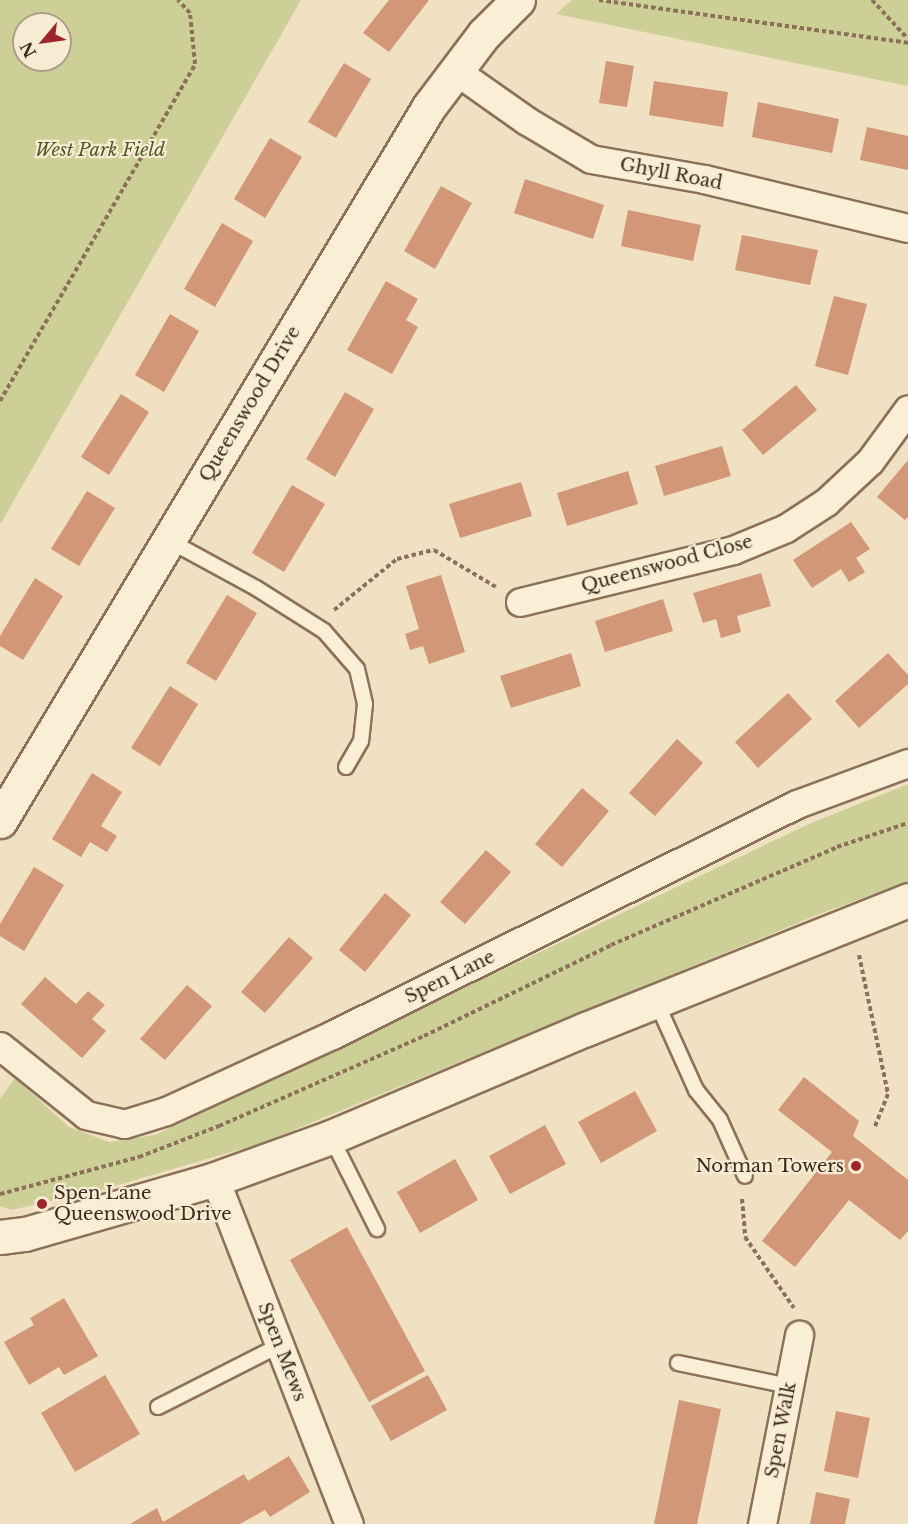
<!DOCTYPE html>
<html>
<head>
<meta charset="utf-8">
<style>
	body { margin:0 }
	#map { position:relative; width:908px; height:1524px; overflow:hidden; background:#f1e1c3; font-family:"Libre Baskerville",serif }
	div>[style] { position:absolute }
	[style*='--x'] { left:calc(var(--x)*1px); top:calc(var(--y)*1px); width:calc(var(--w)*1px); rotate:calc(var(--a)*1deg) }
	.green>* { inset:0; background:#ccd096 }
	.building>* { inset:0; background:#d19776 }
	.path>* { height:4px; margin-top:-2px; transform-origin:0; background:repeating-linear-gradient(90deg,#8c7158 0 4.5px,transparent 0 7.5px) }
	.roads { filter:drop-shadow(2px 0 #8c7158) drop-shadow(-2px 0 #8c7158) drop-shadow(0 2px #8c7158) drop-shadow(0 -2px #8c7158) }
	.lane>* { height:14px; margin:-7px; padding:0 7px; transform-origin:7px; border-radius:7px; background:#fbeed7 }
	.street>* { height:27px; margin:-13.5px; padding:0 13.5px; transform-origin:13.5px; border-radius:13.5px; background:#fbeed7 }
	.secondary>* { height:33px; margin:-16.5px; padding:0 16.5px; transform-origin:16.5px; border-radius:16.5px; background:#fbeed7 }
	.dots>* { width:16px; height:16px; translate:-50% -50%; box-sizing:border-box; border:3px solid #f8ebd3; border-radius:50% }
	span { translate:-50% -50%; white-space:nowrap; text-align:center; line-height:1.15; -webkit-text-stroke:4.5px #f8ebd3; paint-order:stroke }
	.park-label { font-size:18px; color:#4f5923; font-style:italic }
	.street-label { font-size:18px; color:#3b2a1d }
	.poi-label { font-size:18px; color:#3b2a1d }
	.right { translate:-100% -50%; text-align:right }
	.left { translate:0 -50%; text-align:left }
	.north { position:absolute; left:12px; top:12px; width:60px; height:60px; box-sizing:border-box; background:#f8ebd3; border:2px solid #ac9e8a; border-radius:50%; rotate:241deg; font-size:16px; font-weight:700; line-height:24px; text-align:center; color:#3b2a1d }
	.north::after { content:''; display:block; margin:auto; width:21px; height:27px; background:#9f242c; clip-path:polygon(50% 0,100% 100%,50% 72%,0 100%) }
</style>
</head>
<body>
<div id="map">
	<div class="green">
		<i style="clip-path:polygon(evenodd,0 0,301px 0,1px 523px,0 523px,0 0,24px 24px,60px 24px,60px 60px,24px 60px,24px 24px)"></i>
		<i style="clip-path:polygon(572px 0,908px 0,908px 86px,556px 14px)"></i>
		<i style="clip-path:polygon(908px 784px,908px 881px,822px 913px,262px 1143px,101px 1190px,11px 1210px,0 1206px,0 1099px,15px 1078px,69px 1127px,109px 1142px,155px 1135px,809px 824px)"></i>
	</div>
	<div class="building">
		<i style="clip-path:polygon(389px 0,429px 0,389px 52px,363px 33px)"></i>
		<i style="clip-path:polygon(606px 61px,634px 66px,627px 107px,599px 103px)"></i>
		<i style="clip-path:polygon(344px 63px,371px 79px,336px 138px,308px 122px)"></i>
		<i style="clip-path:polygon(654px 81px,728px 92px,723px 127px,649px 115px)"></i>
		<i style="clip-path:polygon(758px 102px,839px 119px,832px 153px,752px 137px)"></i>
		<i style="clip-path:polygon(867px 127px,908px 136px,908px 170px,860px 160px)"></i>
		<i style="clip-path:polygon(270px 138px,302px 157px,265px 218px,234px 199px)"></i>
		<i style="clip-path:polygon(525px 179px,604px 205px,593px 239px,514px 213px)"></i>
		<i style="clip-path:polygon(441px 186px,472px 203px,435px 269px,404px 251px)"></i>
		<i style="clip-path:polygon(628px 210px,701px 225px,693px 261px,621px 246px)"></i>
		<i style="clip-path:polygon(222px 223px,253px 241px,215px 307px,184px 289px)"></i>
		<i style="clip-path:polygon(742px 235px,818px 250px,810px 285px,735px 270px)"></i>
		<i style="clip-path:polygon(386px 281px,418px 299px,406px 320px,418px 327px,392px 374px,347px 350px)"></i>
		<i style="clip-path:polygon(834px 296px,867px 304px,848px 375px,815px 366px)"></i>
		<i style="clip-path:polygon(170px 314px,199px 331px,164px 392px,135px 375px)"></i>
		<i style="clip-path:polygon(796px 385px,817px 410px,763px 455px,742px 430px)"></i>
		<i style="clip-path:polygon(345px 392px,374px 409px,335px 477px,306px 459px)"></i>
		<i style="clip-path:polygon(121px 394px,149px 412px,109px 475px,81px 457px)"></i>
		<i style="clip-path:polygon(722px 446px,731px 476px,664px 496px,655px 466px)"></i>
		<i style="clip-path:polygon(908px 460px,908px 517px,905px 520px,877px 497px)"></i>
		<i style="clip-path:polygon(628px 471px,638px 504px,567px 526px,557px 493px)"></i>
		<i style="clip-path:polygon(521px 482px,532px 516px,460px 538px,449px 504px)"></i>
		<i style="clip-path:polygon(292px 485px,325px 504px,284px 572px,252px 553px)"></i>
		<i style="clip-path:polygon(87px 491px,115px 508px,79px 566px,51px 549px)"></i>
		<i style="clip-path:polygon(851px 522px,870px 549px,856px 558px,865px 572px,849px 582px,841px 569px,812px 588px,793px 560px)"></i>
		<i style="clip-path:polygon(761px 573px,771px 606px,737px 616px,741px 632px,721px 638px,716px 619px,703px 623px,693px 593px)"></i>
		<i style="clip-path:polygon(441px 575px,465px 652px,429px 664px,423px 646px,410px 650px,405px 634px,419px 629px,406px 586px)"></i>
		<i style="clip-path:polygon(35px 578px,63px 596px,23px 660px,0 646px,0 636px)"></i>
		<i style="clip-path:polygon(227px 595px,257px 613px,216px 681px,186px 663px)"></i>
		<i style="clip-path:polygon(663px 599px,673px 631px,605px 652px,595px 621px)"></i>
		<i style="clip-path:polygon(571px 653px,581px 686px,511px 708px,500px 676px)"></i>
		<i style="clip-path:polygon(888px 653px,908px 675px,908px 684px,859px 728px,835px 701px)"></i>
		<i style="clip-path:polygon(170px 686px,198px 704px,160px 766px,131px 748px)"></i>
		<i style="clip-path:polygon(788px 693px,812px 719px,758px 768px,735px 742px)"></i>
		<i style="clip-path:polygon(677px 739px,703px 763px,655px 816px,629px 793px)"></i>
		<i style="clip-path:polygon(92px 773px,122px 792px,101px 826px,117px 836px,107px 852px,90px 842px,81px 857px,52px 839px)"></i>
		<i style="clip-path:polygon(582px 788px,609px 811px,562px 867px,535px 844px)"></i>
		<i style="clip-path:polygon(486px 850px,511px 872px,465px 924px,440px 902px)"></i>
		<i style="clip-path:polygon(34px 867px,64px 885px,24px 951px,0 936px,0 924px)"></i>
		<i style="clip-path:polygon(385px 893px,411px 915px,365px 972px,339px 950px)"></i>
		<i style="clip-path:polygon(289px 937px,313px 958px,265px 1013px,241px 992px)"></i>
		<i style="clip-path:polygon(45px 977px,76px 1004px,88px 991px,105px 1005px,92px 1019px,106px 1031px,82px 1058px,21px 1004px)"></i>
		<i style="clip-path:polygon(187px 985px,212px 1006px,165px 1060px,140px 1039px)"></i>
		<i style="clip-path:polygon(804px 1077px,859px 1121px,853px 1136px,908px 1180px,908px 1231px,900px 1240px,849px 1200px,795px 1267px,762px 1241px,832px 1152px,778px 1110px)"></i>
		<i style="clip-path:polygon(635px 1091px,657px 1131px,601px 1163px,578px 1122px)"></i>
		<i style="clip-path:polygon(545px 1125px,566px 1164px,510px 1194px,489px 1156px)"></i>
		<i style="clip-path:polygon(455px 1159px,478px 1200px,420px 1233px,397px 1192px)"></i>
		<i style="clip-path:polygon(347px 1227px,425px 1371px,369px 1402px,290px 1260px)"></i>
		<i style="clip-path:polygon(64px 1298px,98px 1356px,64px 1375px,59px 1367px,29px 1385px,4px 1342px,34px 1325px,30px 1318px)"></i>
		<i style="clip-path:polygon(105px 1375px,140px 1434px,75px 1472px,41px 1413px)"></i>
		<i style="clip-path:polygon(428px 1375px,447px 1410px,391px 1441px,371px 1406px)"></i>
		<i style="clip-path:polygon(679px 1400px,721px 1409px,697px 1524px,654px 1524px)"></i>
		<i style="clip-path:polygon(836px 1411px,870px 1418px,858px 1478px,824px 1471px)"></i>
		<i style="clip-path:polygon(289px 1456px,310px 1492px,270px 1517px,265px 1510px,240px 1524px,130px 1524px,157px 1508px,163px 1522px,244px 1474px,248px 1481px)"></i>
		<i style="clip-path:polygon(816px 1492px,850px 1499px,845px 1524px,810px 1524px)"></i>
	</div>
	<div class="path">
		<i style="--x:599;--y:0;--w:312;--a:7.9"></i>
		<i style="--x:872;--y:0;--w:53;--a:47.3"></i>
		<i style="--x:0;--y:401;--w:389;--a:-59.9"></i>
		<i style="--x:195;--y:64;--w:51;--a:-95.6"></i>
		<i style="--x:190;--y:13;--w:18;--a:-133"></i>
		<i style="--x:334;--y:610;--w:81;--a:-39"></i>
		<i style="--x:397;--y:559;--w:38;--a:-14"></i>
		<i style="--x:434;--y:550;--w:72;--a:30.8"></i>
		<i style="--x:859;--y:955;--w:142;--a:78.2"></i>
		<i style="--x:888;--y:1094;--w:35;--a:112"></i>
		<i style="--x:0;--y:1194;--w:144;--a:-14.9"></i>
		<i style="--x:139;--y:1157;--w:86;--a:-21.2"></i>
		<i style="--x:219;--y:1126;--w:224;--a:-23.7"></i>
		<i style="--x:424;--y:1036;--w:208;--a:-25.9"></i>
		<i style="--x:611;--y:945;--w:246;--a:-23.4"></i>
		<i style="--x:837;--y:847;--w:75;--a:-18.7"></i>
		<i style="--x:742;--y:1199;--w:38;--a:85"></i>
		<i style="--x:745;--y:1237;--w:86;--a:55.4"></i>
	</div>
	<div class="roads">
		<div class="lane">
			<i style="--x:168;--y:540;--w:100;--a:28.6"></i>
			<i style="--x:256;--y:588;--w:80;--a:32.3"></i>
			<i style="--x:324;--y:631;--w:50;--a:49"></i>
			<i style="--x:357;--y:669;--w:36;--a:77"></i>
			<i style="--x:365;--y:704;--w:37;--a:96"></i>
			<i style="--x:361;--y:741;--w:30;--a:120"></i>
			<i style="--x:656;--y:1001;--w:98;--a:65.8"></i>
			<i style="--x:696;--y:1090;--w:38;--a:51"></i>
			<i style="--x:720;--y:1120;--w:61;--a:65.9"></i>
			<i style="--x:331;--y:1137;--w:103;--a:63.4"></i>
			<i style="--x:678;--y:1363;--w:113;--a:11.7"></i>
			<i style="--x:158;--y:1407;--w:137;--a:-26.9"></i>
		</div>
		<div class="street">
			<i style="--x:456;--y:71;--w:87;--a:35.2"></i>
			<i style="--x:527;--y:121;--w:74;--a:30.7"></i>
			<i style="--x:591;--y:159;--w:115;--a:10"></i>
			<i style="--x:704;--y:179;--w:210;--a:13.5"></i>
			<i style="--x:520;--y:602;--w:219;--a:-13.7"></i>
			<i style="--x:733;--y:550;--w:57;--a:-22.5"></i>
			<i style="--x:786;--y:528;--w:48;--a:-33"></i>
			<i style="--x:826;--y:502;--w:60;--a:-43"></i>
			<i style="--x:870;--y:461;--w:64;--a:-53.8"></i>
			<i style="--x:0;--y:1046;--w:110;--a:38.7"></i>
			<i style="--x:86;--y:1115;--w:39;--a:13"></i>
			<i style="--x:124;--y:1124;--w:44;--a:-17.2"></i>
			<i style="--x:166;--y:1111;--w:183;--a:-24.6"></i>
			<i style="--x:332;--y:1035;--w:519;--a:-26.42"></i>
			<i style="--x:797;--y:804;--w:118;--a:-20.3"></i>
			<i style="--x:215;--y:1179;--w:370;--a:68.8"></i>
			<i style="--x:762;--y:1524;--w:193;--a:-78.9"></i>
		</div>
		<div class="secondary">
			<i style="--x:0;--y:821;--w:832;--a:-59.02"></i>
			<i style="--x:428;--y:108;--w:93;--a:-52.9"></i>
			<i style="--x:484;--y:34;--w:48;--a:-45"></i>
			<i style="--x:0;--y:1237;--w:25;--a:-7"></i>
			<i style="--x:25;--y:1234;--w:198;--a:-16.1"></i>
			<i style="--x:215;--y:1179;--w:123;--a:-19.9"></i>
			<i style="--x:331;--y:1137;--w:277;--a:-23"></i>
			<i style="--x:586;--y:1029;--w:347;--a:-21.8"></i>
		</div>
	</div>
	<div class="dots">
		<i style="left:856px;top:1166px;background:#9f242c"></i>
		<i style="left:42px;top:1204px;background:#9f242c"></i>
	</div>
	<div class="park-label">
		<span style="left:100px;top:150px">West Park Field</span>
	</div>
	<div class="street-label">
		<span style="left:671px;top:174px;rotate:11deg">Ghyll Road</span>
		<span style="left:250px;top:404px;rotate:-59deg">Queenswood Drive</span>
		<span style="left:667px;top:564px;rotate:-15deg">Queenswood Close</span>
		<span style="left:450px;top:977px;rotate:-26deg">Spen Lane</span>
		<span style="left:282px;top:1352px;rotate:69deg">Spen Mews</span>
		<span style="left:781px;top:1430px;rotate:-79deg">Spen Walk</span>
	</div>
	<div class="poi-label">
		<span class="right" style="left:844px;top:1166px">Norman Towers</span>
		<span class="left" style="left:54px;top:1204px">Spen Lane<br>Queenswood Drive</span>
	</div>
	<div class="north">N</div>
</div>
</body>
</html>
